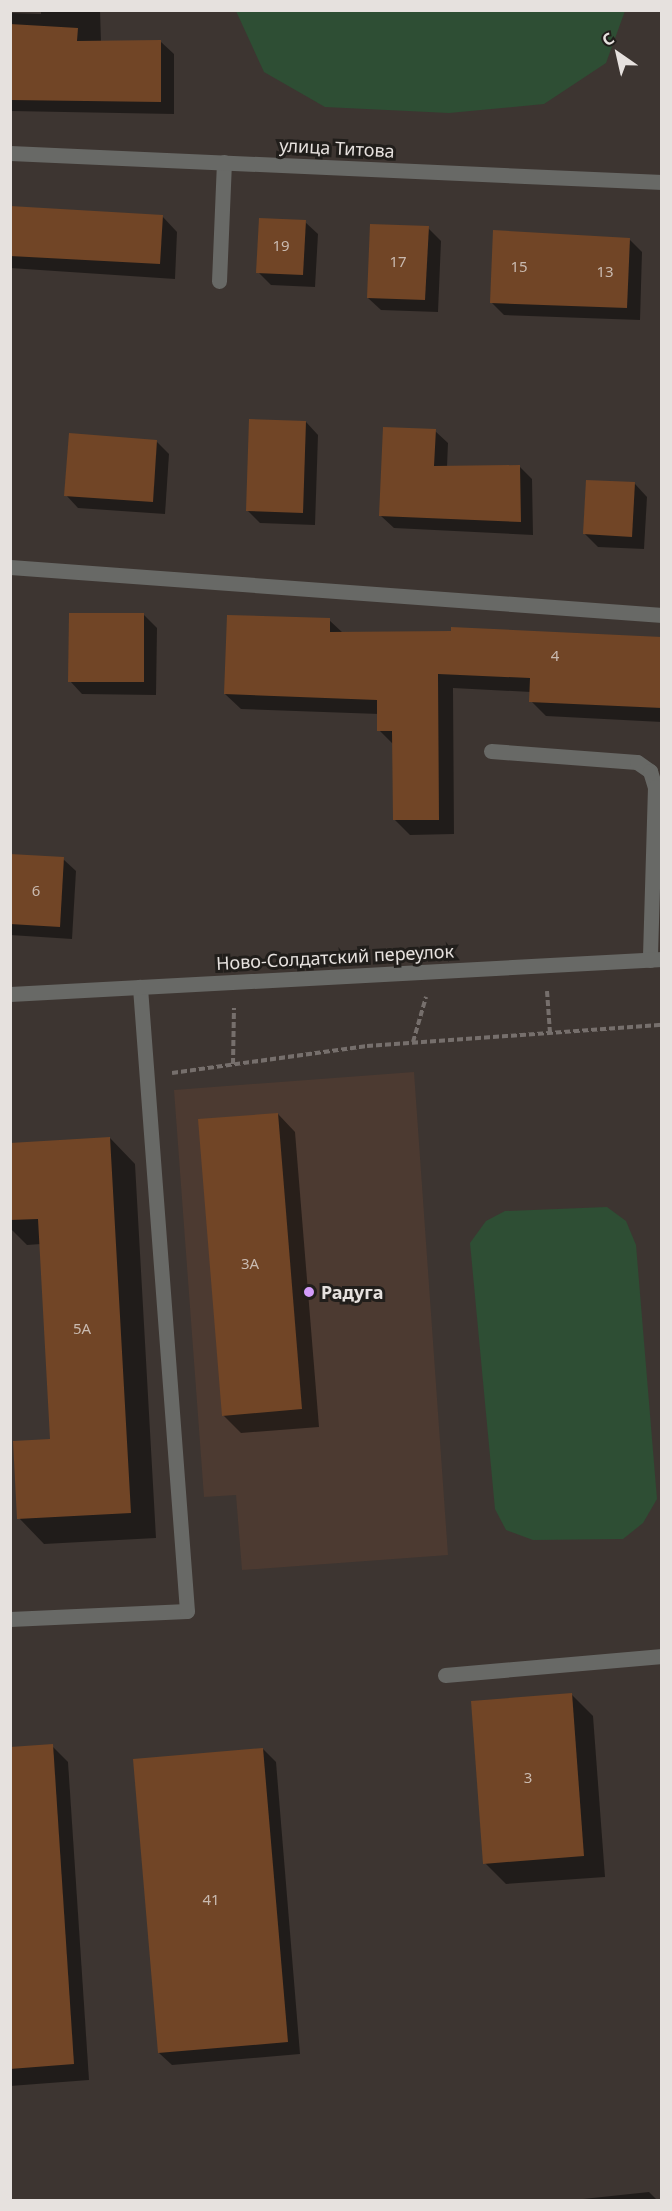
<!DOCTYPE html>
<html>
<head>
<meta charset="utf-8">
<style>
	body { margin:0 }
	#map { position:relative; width:672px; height:2211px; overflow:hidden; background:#3d3531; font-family:"Noto Sans",sans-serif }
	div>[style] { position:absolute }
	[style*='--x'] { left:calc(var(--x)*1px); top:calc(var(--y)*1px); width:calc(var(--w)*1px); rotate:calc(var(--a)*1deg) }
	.education>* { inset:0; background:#4c3a31 }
	.green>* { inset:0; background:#2e4e34 }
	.shadow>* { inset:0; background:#0007 }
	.building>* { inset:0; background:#714526 }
	.path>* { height:4px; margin-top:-2px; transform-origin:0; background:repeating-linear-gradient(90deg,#766f6c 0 6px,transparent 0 9px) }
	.lane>* { height:15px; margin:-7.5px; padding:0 7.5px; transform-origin:7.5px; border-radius:7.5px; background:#686966 }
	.street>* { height:15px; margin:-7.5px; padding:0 7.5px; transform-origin:7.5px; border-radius:7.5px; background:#686966 }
	.dots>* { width:16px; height:16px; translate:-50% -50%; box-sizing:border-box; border:3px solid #211e1b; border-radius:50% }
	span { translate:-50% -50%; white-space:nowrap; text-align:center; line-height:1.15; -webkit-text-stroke:6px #211e1b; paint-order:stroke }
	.number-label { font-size:15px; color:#c9bab0 }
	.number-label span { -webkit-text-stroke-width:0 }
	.street-label { font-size:18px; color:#e6e1de }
	.poi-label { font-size:18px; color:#e6e1de; font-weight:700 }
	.left { translate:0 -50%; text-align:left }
	.frame { position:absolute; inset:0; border:12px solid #e6e1de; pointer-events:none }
	.north { position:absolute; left:588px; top:24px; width:60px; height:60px; -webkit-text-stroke:4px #211e1b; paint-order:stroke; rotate:326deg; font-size:16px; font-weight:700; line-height:24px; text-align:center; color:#e6e1de }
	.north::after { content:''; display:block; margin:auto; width:21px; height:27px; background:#e6e1de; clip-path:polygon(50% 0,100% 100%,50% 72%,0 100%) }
</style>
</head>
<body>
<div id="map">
	<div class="education">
		<i style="clip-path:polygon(414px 1072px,448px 1555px,242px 1570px,236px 1495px,204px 1497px,174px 1090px)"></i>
	</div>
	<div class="green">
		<i style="clip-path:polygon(236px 11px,625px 11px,606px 63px,544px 104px,449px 113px,325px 107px,264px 72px)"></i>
		<i style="clip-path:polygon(607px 1207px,626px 1221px,636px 1245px,657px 1499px,643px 1523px,623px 1539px,533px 1540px,506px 1530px,495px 1509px,470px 1243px,486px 1221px,505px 1211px)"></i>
	</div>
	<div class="shadow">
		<i style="clip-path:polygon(41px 10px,100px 10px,101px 42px,161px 42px,174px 54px,174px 114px,10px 111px,10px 13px,41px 14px)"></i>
		<i style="clip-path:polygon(10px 208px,162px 216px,177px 232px,175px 279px,10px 268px)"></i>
		<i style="clip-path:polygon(305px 222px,318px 234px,315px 287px,271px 285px,258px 272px)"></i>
		<i style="clip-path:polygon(428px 228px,441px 241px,438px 312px,381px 310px,368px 298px)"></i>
		<i style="clip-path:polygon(494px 231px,629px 239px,642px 252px,640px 320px,504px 315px,491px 302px)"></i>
		<i style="clip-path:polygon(306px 422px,318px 435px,315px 525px,260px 523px,247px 510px)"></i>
		<i style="clip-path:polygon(435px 431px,448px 443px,447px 467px,520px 467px,532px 479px,533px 535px,394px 528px,381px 516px)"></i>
		<i style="clip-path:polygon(156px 441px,169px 454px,165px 514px,78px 508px,66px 495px)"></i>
		<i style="clip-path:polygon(635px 484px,647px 497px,644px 549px,598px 547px,585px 534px)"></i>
		<i style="clip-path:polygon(144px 615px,157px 628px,156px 695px,82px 694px,70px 681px)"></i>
		<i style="clip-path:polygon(329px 620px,343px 633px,662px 639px,662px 722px,546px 716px,531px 701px,531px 692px,453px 688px,454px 834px,410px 835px,394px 819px,394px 745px,379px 730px,379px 714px,241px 709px,225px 694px)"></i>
		<i style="clip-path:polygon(10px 856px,63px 859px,76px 871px,72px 939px,10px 935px)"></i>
		<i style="clip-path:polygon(278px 1114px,295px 1132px,319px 1427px,241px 1433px,223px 1415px)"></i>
		<i style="clip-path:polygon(110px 1138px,135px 1164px,156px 1538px,44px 1544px,19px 1518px,51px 1440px,41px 1244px,27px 1245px,10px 1228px,10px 1144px)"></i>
		<i style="clip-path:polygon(572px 1695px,593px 1716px,605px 1877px,506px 1884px,485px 1863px)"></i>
		<i style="clip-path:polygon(52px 1746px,68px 1762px,89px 2080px,10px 2086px,10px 1748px)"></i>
		<i style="clip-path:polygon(263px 1749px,276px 1762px,300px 2054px,172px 2065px,159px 2053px)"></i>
		<i style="clip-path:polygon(649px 2192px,657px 2200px,583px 2200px,583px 2199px)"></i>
	</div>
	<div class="building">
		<i style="clip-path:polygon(10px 24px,78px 28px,77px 41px,161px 40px,161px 102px,10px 100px)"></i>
		<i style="clip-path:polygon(10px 206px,163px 215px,160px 264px,10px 256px)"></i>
		<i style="clip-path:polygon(259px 218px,306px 220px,303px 275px,256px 273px)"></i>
		<i style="clip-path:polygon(370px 224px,429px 226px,425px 300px,367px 298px)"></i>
		<i style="clip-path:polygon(493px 230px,630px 238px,627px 308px,490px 303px)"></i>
		<i style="clip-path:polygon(249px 419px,306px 421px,303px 513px,246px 511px)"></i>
		<i style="clip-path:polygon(383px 427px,436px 429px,434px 466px,520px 465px,521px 522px,379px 516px)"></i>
		<i style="clip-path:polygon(69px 433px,157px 440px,153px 502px,64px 496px)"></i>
		<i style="clip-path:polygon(586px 480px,635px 482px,632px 537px,583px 534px)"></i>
		<i style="clip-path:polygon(69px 613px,144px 613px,144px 682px,68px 682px)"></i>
		<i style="clip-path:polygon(227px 615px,330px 618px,330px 632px,451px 631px,451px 627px,662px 637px,662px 708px,529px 702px,530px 678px,438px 674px,439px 820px,393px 820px,392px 731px,377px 731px,377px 700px,224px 694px)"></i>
		<i style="clip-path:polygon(10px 854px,64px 857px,60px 927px,10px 924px)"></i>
		<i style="clip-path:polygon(278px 1113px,302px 1409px,222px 1416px,198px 1119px)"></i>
		<i style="clip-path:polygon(110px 1137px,131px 1513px,17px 1519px,13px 1441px,50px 1439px,38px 1219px,10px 1220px,10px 1143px)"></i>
		<i style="clip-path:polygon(572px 1693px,584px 1856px,483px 1864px,471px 1701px)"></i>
		<i style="clip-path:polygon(53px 1744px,74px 2064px,10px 2069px,10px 1747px)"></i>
		<i style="clip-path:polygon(263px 1748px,288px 2042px,158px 2053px,133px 1759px)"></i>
	</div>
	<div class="path">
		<i style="--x:547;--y:991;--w:42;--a:85.9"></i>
		<i style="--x:413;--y:1042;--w:47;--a:-73.9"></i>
		<i style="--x:233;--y:1064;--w:56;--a:-89"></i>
		<i style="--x:172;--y:1073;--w:197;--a:-7.9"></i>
		<i style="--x:367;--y:1046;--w:296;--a:-4.1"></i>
	</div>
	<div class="lane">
		<i style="--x:219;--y:281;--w:119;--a:-87.6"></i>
		<i style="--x:491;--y:751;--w:146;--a:4.3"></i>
		<i style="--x:637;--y:762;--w:16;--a:35"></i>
		<i style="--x:650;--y:771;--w:17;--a:73"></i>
		<i style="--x:655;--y:787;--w:173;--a:91.7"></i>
		<i style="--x:10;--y:1619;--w:177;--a:-2.6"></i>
		<i style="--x:187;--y:1611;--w:626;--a:-94.31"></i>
		<i style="--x:445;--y:1675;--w:218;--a:-5"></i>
	</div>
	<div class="street">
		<i style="--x:10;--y:153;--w:653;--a:2.55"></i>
		<i style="--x:10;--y:567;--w:654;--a:4.21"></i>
		<i style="--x:10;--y:994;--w:653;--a:-3.07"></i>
	</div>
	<div class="dots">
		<i style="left:309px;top:1292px;background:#d49cfb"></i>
	</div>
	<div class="number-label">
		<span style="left:281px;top:246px">19</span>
		<span style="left:398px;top:262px">17</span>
		<span style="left:519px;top:267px">15</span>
		<span style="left:605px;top:272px">13</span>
		<span style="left:555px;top:656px">4</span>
		<span style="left:36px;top:891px">6</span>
		<span style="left:250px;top:1264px">3А</span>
		<span style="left:82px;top:1329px">5А</span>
		<span style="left:528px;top:1778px">3</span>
		<span style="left:211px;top:1900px">41</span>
	</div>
	<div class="street-label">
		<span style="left:337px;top:148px;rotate:3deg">улица Титова</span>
		<span style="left:335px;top:957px;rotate:-3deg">Ново-Солдатский переулок</span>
	</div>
	<div class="poi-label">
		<span class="left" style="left:321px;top:1292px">Радуга</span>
	</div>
	<div class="frame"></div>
	<div class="north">С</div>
</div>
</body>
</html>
